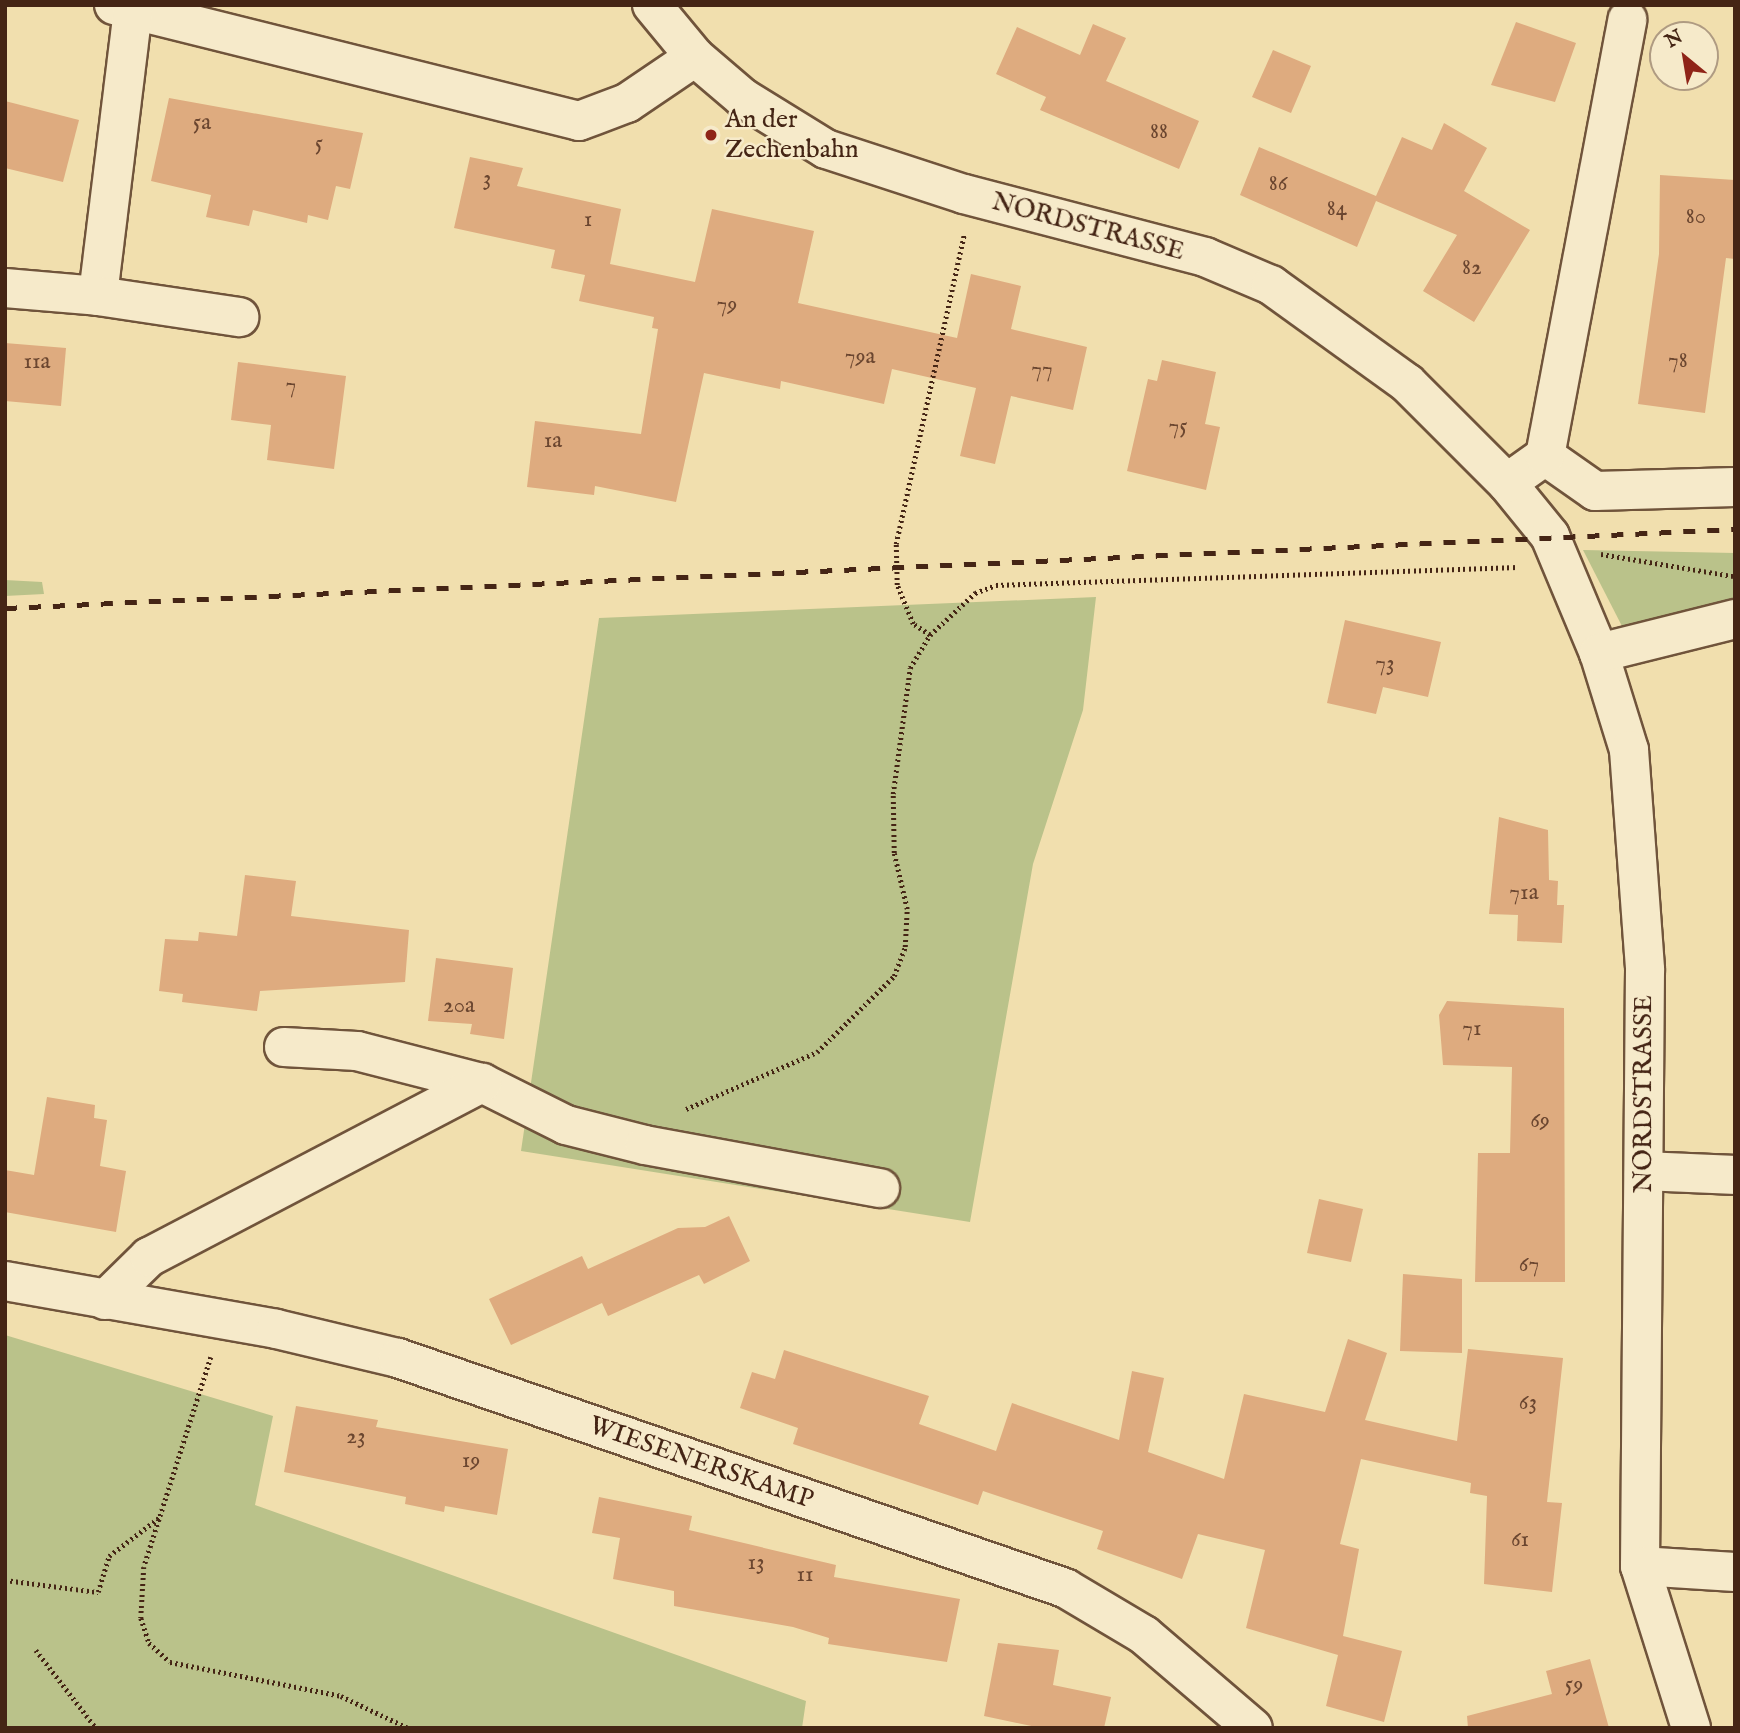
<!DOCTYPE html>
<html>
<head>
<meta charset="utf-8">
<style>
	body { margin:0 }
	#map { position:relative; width:1740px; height:1733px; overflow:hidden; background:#f1dfae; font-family:"IM FELL English",serif }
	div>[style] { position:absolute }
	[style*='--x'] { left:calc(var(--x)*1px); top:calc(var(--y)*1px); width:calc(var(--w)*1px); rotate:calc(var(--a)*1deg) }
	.green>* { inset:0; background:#bac28a }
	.building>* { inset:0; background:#deab7f }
	.path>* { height:4.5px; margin-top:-2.25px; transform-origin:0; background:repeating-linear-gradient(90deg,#452515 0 2px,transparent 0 5.5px) }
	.roads { filter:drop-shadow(2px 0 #70543b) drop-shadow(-2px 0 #70543b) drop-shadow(0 2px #70543b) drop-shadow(0 -2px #70543b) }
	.minor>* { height:38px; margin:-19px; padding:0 19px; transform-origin:19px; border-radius:19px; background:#f6eaca }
	.rail>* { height:5px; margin-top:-2.5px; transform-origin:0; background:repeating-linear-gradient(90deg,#452515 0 12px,transparent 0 24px) }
	.dots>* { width:19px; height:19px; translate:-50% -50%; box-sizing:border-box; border:4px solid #f6eaca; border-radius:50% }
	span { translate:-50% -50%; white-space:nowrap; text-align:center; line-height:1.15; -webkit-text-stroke:5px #f6eaca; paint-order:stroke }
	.number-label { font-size:23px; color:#6b4630 }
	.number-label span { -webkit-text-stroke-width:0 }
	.poi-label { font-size:26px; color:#452515 }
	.left { translate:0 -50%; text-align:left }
	.street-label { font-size:26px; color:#452515 }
	.frame { position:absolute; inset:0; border:7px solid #452515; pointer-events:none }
	.north { position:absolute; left:1649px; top:21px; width:70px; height:70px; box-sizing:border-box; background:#f6eaca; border:2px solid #af9b82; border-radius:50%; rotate:330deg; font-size:19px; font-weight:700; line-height:28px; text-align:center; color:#452515 }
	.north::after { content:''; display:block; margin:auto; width:24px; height:32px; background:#8f2418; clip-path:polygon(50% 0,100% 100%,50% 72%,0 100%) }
</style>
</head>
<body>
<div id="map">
	<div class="green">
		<i style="clip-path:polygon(1583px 550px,1735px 553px,1735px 607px,1625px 632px)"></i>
		<i style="clip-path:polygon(5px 580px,42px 582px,44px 594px,5px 596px)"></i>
		<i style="clip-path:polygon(1096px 597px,1083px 710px,1033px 864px,970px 1222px,521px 1151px,599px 618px)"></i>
		<i style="clip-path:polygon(5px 1335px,273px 1416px,255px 1505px,806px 1701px,802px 1728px,5px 1728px)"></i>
	</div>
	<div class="building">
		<i style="clip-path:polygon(1516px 22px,1576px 43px,1555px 102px,1491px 85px)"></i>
		<i style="clip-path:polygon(1093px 24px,1126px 38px,1106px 81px,1199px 121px,1179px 169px,1040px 110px,1046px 97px,996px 74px,1017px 27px,1080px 55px)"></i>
		<i style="clip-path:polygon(1273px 50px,1311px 66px,1291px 113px,1252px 97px)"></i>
		<i style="clip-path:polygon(169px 98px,363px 133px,350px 189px,336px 186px,328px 220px,308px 215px,307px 223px,253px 210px,249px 226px,206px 217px,211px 195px,151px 181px)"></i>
		<i style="clip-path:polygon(5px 101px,79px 120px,63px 182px,5px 168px)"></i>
		<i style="clip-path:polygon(1444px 123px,1487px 148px,1464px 191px,1530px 230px,1474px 322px,1423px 291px,1457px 235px,1376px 201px,1357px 247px,1240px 195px,1259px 147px,1376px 196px,1402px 137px,1432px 150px)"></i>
		<i style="clip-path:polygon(470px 157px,523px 168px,517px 186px,621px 209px,610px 264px,695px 282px,712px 209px,814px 231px,798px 303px,957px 338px,971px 274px,1021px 286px,1011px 329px,1087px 347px,1073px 410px,1011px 396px,995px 464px,960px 456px,976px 388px,892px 369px,884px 404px,781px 381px,780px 389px,704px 373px,676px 502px,595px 486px,594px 495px,527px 487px,535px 421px,641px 434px,658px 329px,652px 328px,654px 317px,579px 301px,585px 275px,551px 268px,555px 250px,454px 228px)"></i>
		<i style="clip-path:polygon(1660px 175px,1735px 180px,1735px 259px,1726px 258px,1705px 413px,1638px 404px,1659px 254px)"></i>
		<i style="clip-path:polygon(5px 343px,66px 348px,61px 406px,5px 401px)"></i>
		<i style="clip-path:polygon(1162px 360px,1216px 372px,1205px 424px,1220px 427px,1206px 490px,1127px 471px,1148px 379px,1157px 381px)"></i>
		<i style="clip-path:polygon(238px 362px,346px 376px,334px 469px,267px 460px,271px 425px,231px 420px)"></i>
		<i style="clip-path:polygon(1345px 620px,1441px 642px,1428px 697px,1383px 687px,1376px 714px,1327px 703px)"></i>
		<i style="clip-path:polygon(1499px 817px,1548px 830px,1549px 880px,1558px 881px,1557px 905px,1564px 905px,1562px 943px,1517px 941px,1518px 915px,1489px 914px)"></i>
		<i style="clip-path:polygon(245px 875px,296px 881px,291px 916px,409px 930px,405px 982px,260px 991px,257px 1011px,182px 1002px,183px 994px,159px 991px,165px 939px,198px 941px,199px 932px,237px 936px)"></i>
		<i style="clip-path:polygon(436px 958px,513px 968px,504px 1039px,470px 1034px,472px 1024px,428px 1021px)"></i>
		<i style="clip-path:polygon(1447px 1001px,1564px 1008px,1565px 1282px,1475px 1282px,1478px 1153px,1510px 1153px,1512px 1067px,1443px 1065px,1439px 1015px)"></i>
		<i style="clip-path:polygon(47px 1097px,95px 1105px,94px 1118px,107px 1120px,100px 1166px,126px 1171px,116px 1232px,5px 1212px,5px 1170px,34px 1175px)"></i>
		<i style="clip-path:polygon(1319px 1199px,1363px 1209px,1351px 1262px,1307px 1253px)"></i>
		<i style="clip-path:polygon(729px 1216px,750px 1261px,704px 1284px,699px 1275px,608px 1316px,602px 1303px,511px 1345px,489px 1299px,582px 1256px,588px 1269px,678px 1228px,705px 1227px)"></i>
		<i style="clip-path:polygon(1403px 1274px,1462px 1279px,1462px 1353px,1400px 1351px)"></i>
		<i style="clip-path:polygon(1348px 1339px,1387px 1353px,1365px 1420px,1457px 1441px,1468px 1349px,1563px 1358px,1547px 1502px,1562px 1503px,1552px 1592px,1484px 1584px,1487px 1496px,1470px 1493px,1471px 1483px,1361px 1459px,1340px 1544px,1359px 1549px,1343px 1636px,1402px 1651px,1384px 1722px,1326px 1706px,1338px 1655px,1246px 1628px,1265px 1550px,1198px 1534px,1182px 1579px,1097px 1549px,1103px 1531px,983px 1491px,978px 1505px,793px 1444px,798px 1428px,740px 1408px,752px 1372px,775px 1379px,784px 1350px,929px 1396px,919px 1424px,996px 1451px,1012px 1403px,1119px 1440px,1132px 1371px,1164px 1378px,1148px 1452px,1224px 1479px,1244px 1394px,1325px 1412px)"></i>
		<i style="clip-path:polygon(296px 1406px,378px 1420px,376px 1427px,508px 1449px,497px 1515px,445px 1506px,444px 1512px,405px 1504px,406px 1497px,284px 1472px)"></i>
		<i style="clip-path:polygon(599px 1497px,692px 1516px,689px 1530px,836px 1565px,834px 1577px,960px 1599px,947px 1662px,828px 1644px,829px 1638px,793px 1627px,674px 1606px,674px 1591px,613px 1579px,620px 1538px,592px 1533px)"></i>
		<i style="clip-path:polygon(998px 1643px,1059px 1650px,1053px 1685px,1111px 1697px,1104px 1728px,1041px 1728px,984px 1716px)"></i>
		<i style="clip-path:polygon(1590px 1659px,1609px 1728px,1468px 1728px,1467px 1716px,1552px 1694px,1546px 1671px)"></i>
	</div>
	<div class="path">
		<i style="--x:1601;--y:554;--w:134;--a:9.5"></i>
		<i style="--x:930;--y:635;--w:20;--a:-147"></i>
		<i style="--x:913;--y:624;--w:42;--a:-112.3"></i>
		<i style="--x:897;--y:585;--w:41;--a:-91.4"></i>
		<i style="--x:896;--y:544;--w:316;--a:-77.6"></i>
		<i style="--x:686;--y:1109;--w:143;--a:-23.5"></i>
		<i style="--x:817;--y:1052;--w:108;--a:-44.6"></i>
		<i style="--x:894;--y:976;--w:31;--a:-69"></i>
		<i style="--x:905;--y:947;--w:38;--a:-87"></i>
		<i style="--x:907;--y:909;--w:57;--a:-103.1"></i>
		<i style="--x:894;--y:853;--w:59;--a:-91"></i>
		<i style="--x:893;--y:794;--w:127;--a:-82.3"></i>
		<i style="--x:910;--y:668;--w:39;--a:-59"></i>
		<i style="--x:930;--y:635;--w:62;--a:-43"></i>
		<i style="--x:975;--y:593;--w:22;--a:-21"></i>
		<i style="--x:996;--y:585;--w:522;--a:-1.97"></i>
		<i style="--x:211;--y:1357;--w:220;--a:107.7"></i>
		<i style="--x:144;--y:1567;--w:51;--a:93.4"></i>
		<i style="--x:141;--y:1618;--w:26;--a:72"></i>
		<i style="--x:149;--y:1643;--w:28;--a:42"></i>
		<i style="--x:170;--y:1662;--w:174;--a:11.2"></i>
		<i style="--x:341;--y:1696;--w:74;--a:25.5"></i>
		<i style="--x:5;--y:1580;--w:94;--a:7.4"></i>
		<i style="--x:98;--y:1592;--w:38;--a:-73"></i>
		<i style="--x:109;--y:1556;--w:64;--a:-37.4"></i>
		<i style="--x:36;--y:1650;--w:98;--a:52.4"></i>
	</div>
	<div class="roads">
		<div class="minor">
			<i style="--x:114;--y:5;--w:479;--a:14"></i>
			<i style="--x:579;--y:121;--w:51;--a:-20.6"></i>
			<i style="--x:627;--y:103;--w:82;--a:-34.1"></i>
			<i style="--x:652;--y:5;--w:67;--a:50.4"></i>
			<i style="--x:695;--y:57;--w:63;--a:40.5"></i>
			<i style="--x:743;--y:98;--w:97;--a:31.6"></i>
			<i style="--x:826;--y:149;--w:145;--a:18.1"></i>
			<i style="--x:964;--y:194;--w:249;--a:14.6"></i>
			<i style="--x:1205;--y:257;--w:72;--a:23"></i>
			<i style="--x:1271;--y:285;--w:168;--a:35.8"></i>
			<i style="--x:1407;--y:383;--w:141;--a:45"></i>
			<i style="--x:1507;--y:483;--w:68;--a:50.9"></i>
			<i style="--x:1550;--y:536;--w:127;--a:67.3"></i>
			<i style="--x:1599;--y:653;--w:102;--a:72.8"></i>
			<i style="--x:1629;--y:750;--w:221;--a:85.8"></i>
			<i style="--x:1645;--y:970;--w:596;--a:90.48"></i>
			<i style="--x:1640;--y:1566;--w:170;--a:72.5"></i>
			<i style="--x:133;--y:10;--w:288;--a:97"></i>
			<i style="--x:98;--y:296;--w:143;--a:8.5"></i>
			<i style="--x:5;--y:288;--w:93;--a:4.9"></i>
			<i style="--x:1545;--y:456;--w:61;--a:35"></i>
			<i style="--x:1595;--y:491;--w:140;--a:-1.6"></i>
			<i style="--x:1507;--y:483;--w:47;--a:-35.4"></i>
			<i style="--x:1545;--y:456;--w:444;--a:-79.3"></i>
			<i style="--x:1599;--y:653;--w:140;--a:-14"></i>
			<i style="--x:284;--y:1047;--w:73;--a:3.1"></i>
			<i style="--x:357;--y:1051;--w:129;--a:14.4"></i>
			<i style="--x:482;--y:1083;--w:94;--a:26.6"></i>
			<i style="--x:566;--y:1125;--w:81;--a:14.2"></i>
			<i style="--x:645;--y:1145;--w:239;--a:10.4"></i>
			<i style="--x:1644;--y:1171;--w:91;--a:2.5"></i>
			<i style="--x:5;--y:1281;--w:275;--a:10"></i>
			<i style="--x:276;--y:1329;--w:125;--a:13.4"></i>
			<i style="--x:398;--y:1358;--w:706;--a:19.03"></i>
			<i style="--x:1065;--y:1588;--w:92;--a:30.7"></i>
			<i style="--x:1144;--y:1635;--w:143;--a:40.5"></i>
			<i style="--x:105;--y:1300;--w:62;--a:-44.3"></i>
			<i style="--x:149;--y:1257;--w:376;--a:-27.6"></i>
			<i style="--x:1640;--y:1566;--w:95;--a:3.6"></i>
		</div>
	</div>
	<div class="rail">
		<i style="--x:5;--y:608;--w:1732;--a:-2.61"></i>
	</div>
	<div class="dots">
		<i style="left:711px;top:135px;background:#8f2418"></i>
	</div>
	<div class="number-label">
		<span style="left:202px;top:123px">5a</span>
		<span style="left:1159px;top:132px">88</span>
		<span style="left:319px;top:144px">5</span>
		<span style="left:487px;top:179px">3</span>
		<span style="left:1278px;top:184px">86</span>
		<span style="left:1337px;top:209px">84</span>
		<span style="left:1696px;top:217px">80</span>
		<span style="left:588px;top:220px">1</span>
		<span style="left:1472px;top:268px">82</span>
		<span style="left:727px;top:305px">79</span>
		<span style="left:860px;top:357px">79a</span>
		<span style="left:1678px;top:361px">78</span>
		<span style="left:37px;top:362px">11a</span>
		<span style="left:1042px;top:370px">77</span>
		<span style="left:291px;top:386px">7</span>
		<span style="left:1178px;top:427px">75</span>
		<span style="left:553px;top:441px">1a</span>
		<span style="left:1385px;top:664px">73</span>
		<span style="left:1524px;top:893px">71a</span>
		<span style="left:459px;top:1006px">20a</span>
		<span style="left:1472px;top:1029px">71</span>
		<span style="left:1540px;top:1121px">69</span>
		<span style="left:1529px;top:1265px">67</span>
		<span style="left:1528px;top:1403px">63</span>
		<span style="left:356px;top:1437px">23</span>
		<span style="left:471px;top:1461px">19</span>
		<span style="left:1520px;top:1540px">61</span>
		<span style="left:756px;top:1563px">13</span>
		<span style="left:805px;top:1575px">11</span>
		<span style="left:1574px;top:1685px">59</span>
	</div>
	<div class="poi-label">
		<span class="left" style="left:725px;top:135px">An der<br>Zechenbahn</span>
	</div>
	<div class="street-label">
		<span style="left:1088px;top:227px;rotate:15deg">NORDSTRASSE</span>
		<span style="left:1644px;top:1094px;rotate:-90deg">NORDSTRASSE</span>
		<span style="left:701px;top:1463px;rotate:19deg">WIESENERSKAMP</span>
	</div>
	<div class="frame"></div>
	<div class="north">N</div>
</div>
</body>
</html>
